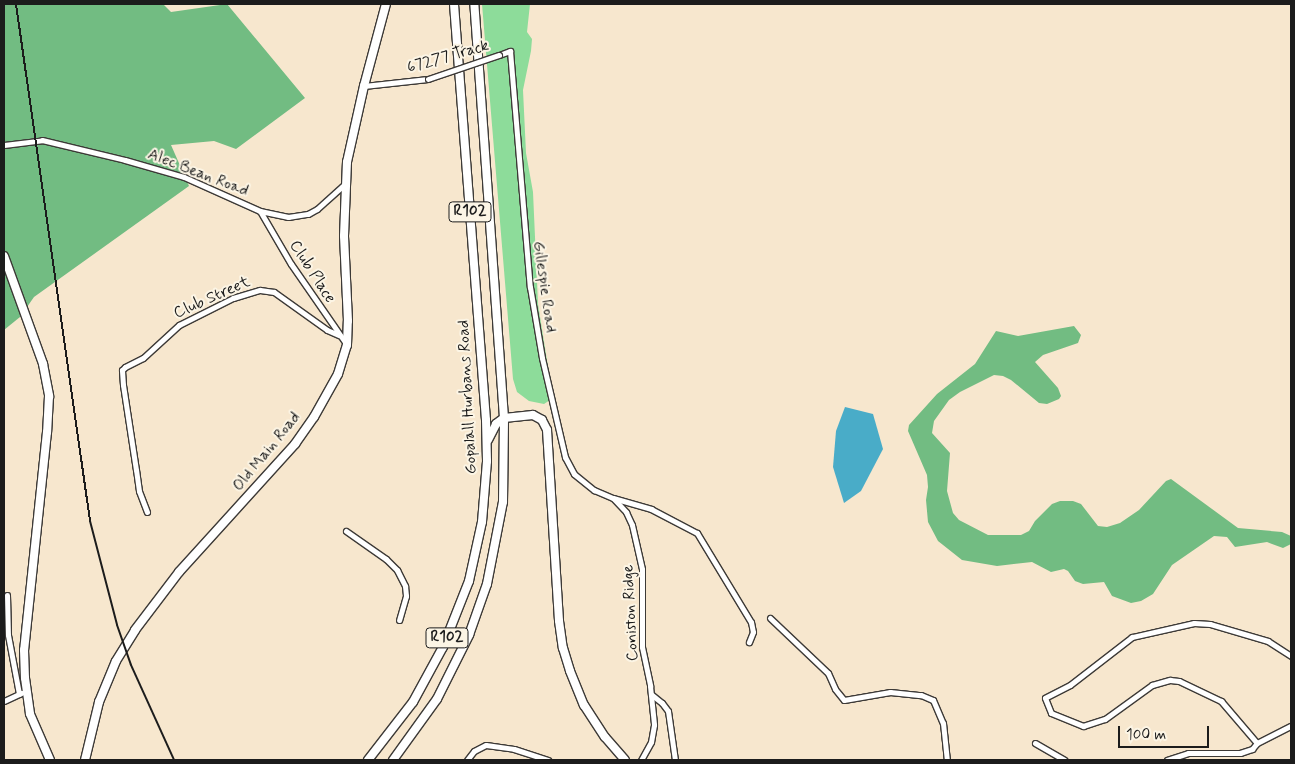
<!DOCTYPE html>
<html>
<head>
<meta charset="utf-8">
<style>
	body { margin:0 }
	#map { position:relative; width:1295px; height:764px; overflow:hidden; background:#f7e7ce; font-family:Mynerve,sans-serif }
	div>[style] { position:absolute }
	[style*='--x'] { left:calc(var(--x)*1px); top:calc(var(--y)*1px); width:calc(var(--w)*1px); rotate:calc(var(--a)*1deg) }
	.green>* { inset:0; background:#8ddc9a }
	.forest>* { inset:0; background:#72bc82 }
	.water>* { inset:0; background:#49acc8 }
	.roads { filter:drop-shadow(1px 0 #3d3a37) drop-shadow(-1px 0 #3d3a37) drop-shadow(0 1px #3d3a37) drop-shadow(0 -1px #3d3a37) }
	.street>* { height:5px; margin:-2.5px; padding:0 2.5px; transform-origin:2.5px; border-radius:2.5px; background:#fff }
	.secondary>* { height:8px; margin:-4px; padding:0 4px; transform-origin:4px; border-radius:4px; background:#fff }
	.primary>* { height:8px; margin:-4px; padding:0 4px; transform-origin:4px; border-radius:4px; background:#fff }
	.rail>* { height:2px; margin:-1px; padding:0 1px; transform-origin:1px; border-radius:1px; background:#1c1c1c }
	.bridges { filter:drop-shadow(1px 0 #3d3a37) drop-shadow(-1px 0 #3d3a37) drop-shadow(0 1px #3d3a37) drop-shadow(0 -1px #3d3a37) }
	.street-bridge>* { height:5px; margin:-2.5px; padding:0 2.5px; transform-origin:2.5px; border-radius:2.5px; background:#fff }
	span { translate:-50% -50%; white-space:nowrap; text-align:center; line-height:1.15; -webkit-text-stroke:4px #fcf5e5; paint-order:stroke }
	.shield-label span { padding:1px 4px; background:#fcf5e5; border:1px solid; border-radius:4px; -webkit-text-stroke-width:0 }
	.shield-label { font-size:15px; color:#1c1c1c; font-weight:700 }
	.street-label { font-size:16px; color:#1c1c1c }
	.frame { position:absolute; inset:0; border:5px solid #1c1c1c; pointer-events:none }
	.scale { position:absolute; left:1118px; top:726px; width:91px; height:22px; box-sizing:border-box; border:2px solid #1c1c1c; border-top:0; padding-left:6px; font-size:15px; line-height:18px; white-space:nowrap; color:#1c1c1c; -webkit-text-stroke:4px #fcf5e5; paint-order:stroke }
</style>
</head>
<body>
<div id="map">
	<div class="green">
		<i style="clip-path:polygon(482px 4px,530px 4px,527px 32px,532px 39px,531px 51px,523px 90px,526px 153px,533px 192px,538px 304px,553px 398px,544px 404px,529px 401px,517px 392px,513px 379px)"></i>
	</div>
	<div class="forest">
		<i style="clip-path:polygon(4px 4px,163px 4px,171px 12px,227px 4px,305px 98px,236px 149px,214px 141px,171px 145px,189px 186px,34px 297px,20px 317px,4px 330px)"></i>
		<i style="clip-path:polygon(1074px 326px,1081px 335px,1078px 343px,1043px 355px,1035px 362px,1058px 388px,1061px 396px,1059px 399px,1047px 404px,1039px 403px,1011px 380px,1003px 376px,994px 375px,960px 392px,949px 400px,934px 421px,932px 433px,950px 453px,947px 491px,953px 513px,959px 520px,988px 535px,1021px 535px,1029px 531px,1035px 521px,1052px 504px,1060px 501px,1073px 501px,1081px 504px,1098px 526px,1107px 527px,1120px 523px,1139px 510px,1166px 481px,1171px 479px,1238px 528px,1282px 532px,1291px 536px,1291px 544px,1283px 548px,1267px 542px,1235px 547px,1227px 537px,1214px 536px,1172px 565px,1153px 594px,1141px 601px,1131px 603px,1112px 596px,1104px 582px,1083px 584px,1075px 581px,1068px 571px,1064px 569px,1051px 572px,1032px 562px,997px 566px,962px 560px,938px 541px,928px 522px,926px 500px,928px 487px,927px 475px,908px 431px,909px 425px,937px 394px,975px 364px,996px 331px,1018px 336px)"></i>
	</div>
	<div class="water">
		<i style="clip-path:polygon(845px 407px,873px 414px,883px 449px,861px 491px,844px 503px,833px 467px,836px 431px)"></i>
	</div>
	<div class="roads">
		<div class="street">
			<i style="--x:499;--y:55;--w:12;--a:-20"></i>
			<i style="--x:510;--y:51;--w:237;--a:85.2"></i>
			<i style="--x:530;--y:287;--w:72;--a:80.4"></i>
			<i style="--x:542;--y:358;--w:102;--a:76.9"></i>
			<i style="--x:565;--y:457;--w:19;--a:62"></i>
			<i style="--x:574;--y:474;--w:26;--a:39"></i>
			<i style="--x:594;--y:490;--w:21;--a:23"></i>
			<i style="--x:613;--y:498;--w:40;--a:16"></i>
			<i style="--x:651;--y:509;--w:52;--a:27.6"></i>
			<i style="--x:697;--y:533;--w:104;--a:58.8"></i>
			<i style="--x:751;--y:622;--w:10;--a:79"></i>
			<i style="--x:753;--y:632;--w:11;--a:112"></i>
			<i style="--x:364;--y:86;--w:64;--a:-6.2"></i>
			<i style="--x:4;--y:145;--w:38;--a:-7"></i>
			<i style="--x:42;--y:140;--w:85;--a:13.5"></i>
			<i style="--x:125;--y:160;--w:61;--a:16.1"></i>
			<i style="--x:184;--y:177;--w:83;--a:24.1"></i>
			<i style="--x:260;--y:211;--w:29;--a:12"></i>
			<i style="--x:288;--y:217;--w:20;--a:-9"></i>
			<i style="--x:308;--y:214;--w:10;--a:-29"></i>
			<i style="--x:317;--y:209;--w:38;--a:-42"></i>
			<i style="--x:260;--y:211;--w:61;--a:59.7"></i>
			<i style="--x:291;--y:264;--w:98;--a:55.3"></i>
			<i style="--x:614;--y:499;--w:18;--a:47"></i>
			<i style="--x:626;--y:512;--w:14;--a:65"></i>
			<i style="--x:632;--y:525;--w:45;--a:77.2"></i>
			<i style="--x:642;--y:569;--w:78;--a:90"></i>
			<i style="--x:642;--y:647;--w:40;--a:78"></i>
			<i style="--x:650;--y:686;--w:39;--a:84"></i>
			<i style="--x:654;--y:725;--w:17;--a:100"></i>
			<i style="--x:651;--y:742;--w:21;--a:119"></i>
			<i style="--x:147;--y:512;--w:22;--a:-111"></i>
			<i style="--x:139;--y:491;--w:21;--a:-98"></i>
			<i style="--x:136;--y:470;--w:86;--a:-98.7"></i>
			<i style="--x:123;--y:385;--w:15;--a:-94"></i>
			<i style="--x:122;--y:370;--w:4;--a:-45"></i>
			<i style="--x:125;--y:367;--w:20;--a:-27"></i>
			<i style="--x:143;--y:358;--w:49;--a:-42.5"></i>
			<i style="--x:179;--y:325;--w:60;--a:-26.6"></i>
			<i style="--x:233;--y:298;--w:28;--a:-17"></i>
			<i style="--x:260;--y:290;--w:14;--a:8"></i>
			<i style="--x:274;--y:292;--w:65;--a:35.6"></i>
			<i style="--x:327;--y:330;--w:13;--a:23"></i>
			<i style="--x:346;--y:531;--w:49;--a:35"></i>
			<i style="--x:386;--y:559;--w:16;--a:45"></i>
			<i style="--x:397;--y:570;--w:18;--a:63"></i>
			<i style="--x:405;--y:586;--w:10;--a:84"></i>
			<i style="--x:406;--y:596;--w:25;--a:106"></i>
			<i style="--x:7;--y:595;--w:40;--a:88.6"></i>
			<i style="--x:8;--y:635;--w:60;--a:79.4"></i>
			<i style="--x:770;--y:618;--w:80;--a:43.5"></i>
			<i style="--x:828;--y:673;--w:17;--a:66"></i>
			<i style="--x:835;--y:689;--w:14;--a:51"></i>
			<i style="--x:844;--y:700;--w:47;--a:-9.9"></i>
			<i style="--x:890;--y:692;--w:31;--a:6"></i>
			<i style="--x:921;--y:695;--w:13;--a:23"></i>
			<i style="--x:933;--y:700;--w:25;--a:67"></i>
			<i style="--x:943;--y:723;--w:37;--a:84"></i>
			<i style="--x:1291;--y:656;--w:27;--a:-147"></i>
			<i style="--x:1268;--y:641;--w:60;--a:-163.7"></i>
			<i style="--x:1210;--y:624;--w:16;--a:-176"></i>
			<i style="--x:1194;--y:623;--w:64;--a:167.3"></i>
			<i style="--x:1132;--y:637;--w:78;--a:142.3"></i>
			<i style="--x:1070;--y:685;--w:28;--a:153"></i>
			<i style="--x:1045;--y:698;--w:16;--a:68"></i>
			<i style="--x:1051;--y:713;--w:35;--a:22"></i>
			<i style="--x:1083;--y:726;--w:23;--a:-18"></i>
			<i style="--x:1105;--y:719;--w:58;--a:-35.9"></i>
			<i style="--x:1152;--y:685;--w:19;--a:-16"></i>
			<i style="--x:1170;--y:680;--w:9;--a:6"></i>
			<i style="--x:1179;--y:681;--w:47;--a:25.5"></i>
			<i style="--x:1221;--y:701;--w:55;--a:49.4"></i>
			<i style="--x:1257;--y:743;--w:38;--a:-27"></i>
			<i style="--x:652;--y:695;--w:13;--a:39"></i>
			<i style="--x:662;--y:703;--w:10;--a:53"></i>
			<i style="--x:668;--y:711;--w:49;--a:81.9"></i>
			<i style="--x:4;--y:701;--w:19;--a:-25"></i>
			<i style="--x:1035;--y:743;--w:34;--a:30"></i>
			<i style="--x:467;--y:760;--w:11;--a:-52"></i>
			<i style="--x:474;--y:751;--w:13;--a:-27"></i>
			<i style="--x:486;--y:745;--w:28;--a:8"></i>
			<i style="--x:514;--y:749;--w:36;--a:18"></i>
			<i style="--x:1167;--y:760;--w:22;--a:-18"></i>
			<i style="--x:1188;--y:753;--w:52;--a:0"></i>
			<i style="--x:1240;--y:753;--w:13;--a:-18"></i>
			<i style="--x:1252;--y:749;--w:8;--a:-50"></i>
		</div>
		<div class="secondary">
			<i style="--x:4;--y:256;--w:115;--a:70.1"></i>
			<i style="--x:43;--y:364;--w:33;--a:79"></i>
			<i style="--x:49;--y:396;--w:36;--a:93"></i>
			<i style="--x:47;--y:432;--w:219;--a:96"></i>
			<i style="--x:24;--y:650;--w:28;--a:88"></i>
			<i style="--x:25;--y:678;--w:36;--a:82"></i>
			<i style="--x:30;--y:714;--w:50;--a:66.5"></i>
			<i style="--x:504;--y:418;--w:29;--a:-6"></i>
			<i style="--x:533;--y:415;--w:10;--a:29"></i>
			<i style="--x:542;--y:420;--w:11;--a:63"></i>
			<i style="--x:547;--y:430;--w:191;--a:86.4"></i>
			<i style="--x:559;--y:621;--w:27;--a:82"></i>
			<i style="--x:563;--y:648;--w:24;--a:73"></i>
			<i style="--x:570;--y:671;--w:37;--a:68"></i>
			<i style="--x:584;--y:705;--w:38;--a:57"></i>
			<i style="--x:605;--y:737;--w:30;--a:49"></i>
			<i style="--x:85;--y:760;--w:60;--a:-76.4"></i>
			<i style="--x:99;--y:702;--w:44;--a:-67.5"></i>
			<i style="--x:116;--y:661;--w:36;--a:-58"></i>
			<i style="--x:135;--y:630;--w:73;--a:-52.8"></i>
			<i style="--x:179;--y:572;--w:173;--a:-47.8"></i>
			<i style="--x:295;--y:444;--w:33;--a:-55"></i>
			<i style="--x:314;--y:417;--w:49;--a:-60.8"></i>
			<i style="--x:338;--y:374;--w:30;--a:-73"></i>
			<i style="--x:347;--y:345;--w:24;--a:-88"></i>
			<i style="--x:348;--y:321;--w:85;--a:-92.7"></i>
			<i style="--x:344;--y:236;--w:74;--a:-87.7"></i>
			<i style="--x:347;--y:162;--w:78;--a:-77.4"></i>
			<i style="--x:364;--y:86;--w:85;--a:-75"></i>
		</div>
		<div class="primary">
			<i style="--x:488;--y:440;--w:18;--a:-63"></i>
			<i style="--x:496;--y:424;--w:10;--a:-37"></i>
			<i style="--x:368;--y:760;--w:73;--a:-52.2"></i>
			<i style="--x:413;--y:702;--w:63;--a:-61.4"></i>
			<i style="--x:443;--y:647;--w:71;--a:-68.5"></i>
			<i style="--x:469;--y:581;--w:60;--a:-77.6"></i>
			<i style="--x:482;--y:522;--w:61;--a:-85.3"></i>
			<i style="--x:487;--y:461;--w:41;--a:-91.4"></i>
			<i style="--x:486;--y:420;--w:417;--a:-94.4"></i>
			<i style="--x:393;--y:760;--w:75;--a:-54.2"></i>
			<i style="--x:437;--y:699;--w:72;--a:-63.4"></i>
			<i style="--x:469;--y:635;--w:54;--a:-70.6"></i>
			<i style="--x:487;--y:584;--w:84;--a:-79"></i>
			<i style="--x:503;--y:502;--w:84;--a:-89.3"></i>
			<i style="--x:504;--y:418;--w:415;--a:-94.1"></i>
		</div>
	</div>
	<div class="rail">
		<i style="--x:16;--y:4;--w:522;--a:81.85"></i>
		<i style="--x:90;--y:521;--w:107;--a:75.4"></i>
		<i style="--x:117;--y:625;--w:42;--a:70.7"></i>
		<i style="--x:131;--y:665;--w:104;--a:65.6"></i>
	</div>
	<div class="bridges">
		<div class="street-bridge">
			<i style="--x:428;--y:79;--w:75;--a:-18.7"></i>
		</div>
	</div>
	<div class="shield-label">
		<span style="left:470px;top:212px">R102</span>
		<span style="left:447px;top:638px">R102</span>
	</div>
	<div class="street-label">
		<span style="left:448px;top:57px;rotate:-16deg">67277 Track</span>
		<span style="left:198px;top:173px;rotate:21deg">Alec Bean Road</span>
		<span style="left:312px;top:272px;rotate:57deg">Club Place</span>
		<span style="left:544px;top:287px;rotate:82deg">Gillespie Road</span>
		<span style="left:212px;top:298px;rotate:-24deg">Club Street</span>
		<span style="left:468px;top:397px;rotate:-93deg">Gopalall Hurbans Road</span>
		<span style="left:267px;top:452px;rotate:-51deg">Old Main Road</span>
		<span style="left:631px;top:613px;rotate:-93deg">Coniston Ridge</span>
	</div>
	<div class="frame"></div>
	<div class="scale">100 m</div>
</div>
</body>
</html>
